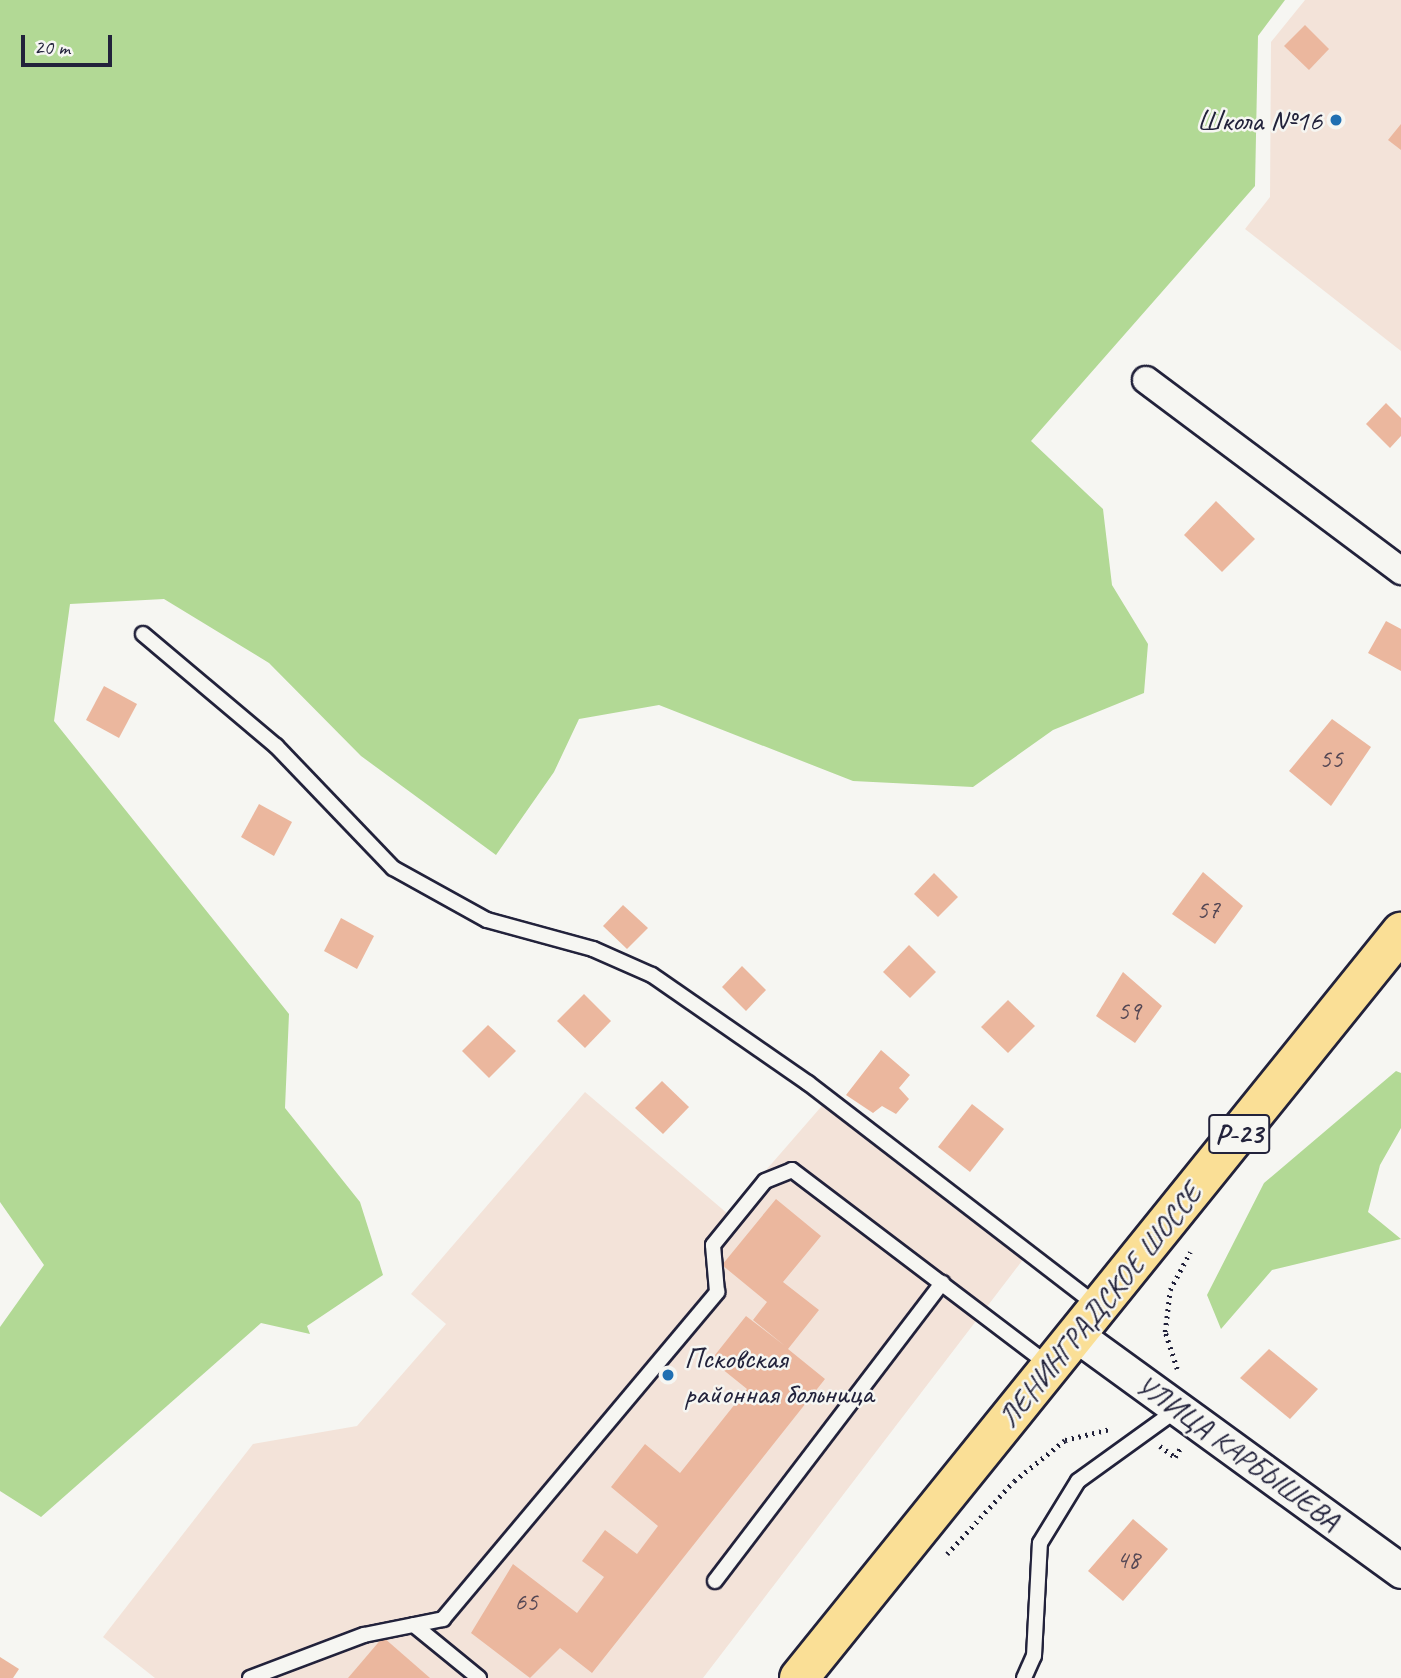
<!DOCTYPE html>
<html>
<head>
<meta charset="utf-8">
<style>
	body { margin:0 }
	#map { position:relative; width:1401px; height:1678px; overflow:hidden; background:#f6f6f2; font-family:Caveat,sans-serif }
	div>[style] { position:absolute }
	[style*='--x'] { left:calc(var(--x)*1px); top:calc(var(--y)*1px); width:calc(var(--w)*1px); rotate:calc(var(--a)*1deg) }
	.built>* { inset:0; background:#f3e3d9 }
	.green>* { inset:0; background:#b2d995 }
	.building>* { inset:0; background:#ebb79e }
	.path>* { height:4.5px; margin-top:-2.25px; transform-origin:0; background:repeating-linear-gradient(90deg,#22223b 0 2px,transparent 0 7px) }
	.roads { filter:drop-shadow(2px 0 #22223b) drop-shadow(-2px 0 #22223b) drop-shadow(0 2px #22223b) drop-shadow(0 -2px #22223b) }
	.service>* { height:14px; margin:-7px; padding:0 7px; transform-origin:7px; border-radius:7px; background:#f6f6f2 }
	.minor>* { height:26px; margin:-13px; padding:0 13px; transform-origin:13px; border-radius:13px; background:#f6f6f2 }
	.tertiary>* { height:33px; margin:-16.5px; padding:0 16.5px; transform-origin:16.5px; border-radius:16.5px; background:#f6f6f2 }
	.trunk>* { height:38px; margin:-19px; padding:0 19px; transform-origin:19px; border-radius:19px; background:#fadf96 }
	.dots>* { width:19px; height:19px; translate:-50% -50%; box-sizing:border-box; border:4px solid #f6f6f2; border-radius:50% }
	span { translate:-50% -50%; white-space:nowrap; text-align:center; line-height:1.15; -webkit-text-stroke:5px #f6f6f2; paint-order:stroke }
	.number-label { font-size:26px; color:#544754 }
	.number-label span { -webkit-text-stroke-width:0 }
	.shield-label span { padding:2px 5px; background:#f6f6f2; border:2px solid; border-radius:5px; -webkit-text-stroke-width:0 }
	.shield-label { font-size:28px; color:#22223b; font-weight:700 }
	.poi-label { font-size:30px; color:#22223b }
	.right { translate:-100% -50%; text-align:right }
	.left { translate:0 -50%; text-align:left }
	.street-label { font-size:30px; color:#22223b }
	.scale { position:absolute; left:21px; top:35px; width:91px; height:32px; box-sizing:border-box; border:4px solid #22223b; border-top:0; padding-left:9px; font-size:21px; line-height:24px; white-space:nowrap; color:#22223b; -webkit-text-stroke:5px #f6f6f2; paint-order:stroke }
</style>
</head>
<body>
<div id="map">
	<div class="built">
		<i style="clip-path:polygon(1305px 0,1401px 0,1401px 351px,1245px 229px,1270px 197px,1271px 42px)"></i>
		<i style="clip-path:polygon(585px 1092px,728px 1214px,827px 1100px,1028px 1253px,703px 1678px,155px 1678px,103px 1637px,253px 1444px,357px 1426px,446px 1324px,411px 1294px)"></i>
	</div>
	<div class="green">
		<i style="clip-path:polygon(0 0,1285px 0,1258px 36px,1255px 186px,1031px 441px,1103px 509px,1112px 585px,1148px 644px,1144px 693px,1053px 730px,973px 787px,853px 781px,659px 705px,579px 719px,554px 772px,496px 855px,361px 756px,269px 663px,164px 599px,70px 604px,54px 721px,289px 1014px,285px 1108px,360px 1202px,383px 1275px,307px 1326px,310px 1334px,261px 1323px,41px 1517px,0 1491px,0 1327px,44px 1265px,0 1202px)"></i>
		<i style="clip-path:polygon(1396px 1071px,1401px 1073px,1401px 1128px,1380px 1165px,1368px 1212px,1401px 1239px,1272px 1270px,1221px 1329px,1207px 1295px,1264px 1183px)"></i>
	</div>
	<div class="building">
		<i style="clip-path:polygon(1305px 25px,1329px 49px,1309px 70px,1284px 46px)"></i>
		<i style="clip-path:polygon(1401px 124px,1401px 150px,1388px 140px)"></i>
		<i style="clip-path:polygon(1386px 403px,1401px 418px,1401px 436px,1390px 448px,1366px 424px)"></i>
		<i style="clip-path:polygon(1216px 501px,1255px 539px,1222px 572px,1184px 535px)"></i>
		<i style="clip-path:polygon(1386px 621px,1401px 629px,1401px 671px,1368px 653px)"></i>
		<i style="clip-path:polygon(104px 686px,137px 704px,119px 738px,86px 720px)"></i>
		<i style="clip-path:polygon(1332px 719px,1371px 747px,1331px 806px,1289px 771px)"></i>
		<i style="clip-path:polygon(259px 804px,292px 822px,274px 856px,241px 837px)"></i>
		<i style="clip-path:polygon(1203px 872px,1243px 906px,1215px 944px,1172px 914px)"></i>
		<i style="clip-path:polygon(934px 873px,958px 897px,938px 917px,914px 894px)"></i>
		<i style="clip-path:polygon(623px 905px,648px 928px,627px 949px,603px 926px)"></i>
		<i style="clip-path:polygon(341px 918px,374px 936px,357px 969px,324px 951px)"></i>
		<i style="clip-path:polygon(909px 945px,936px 972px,910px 998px,883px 972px)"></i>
		<i style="clip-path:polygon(742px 966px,766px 990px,746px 1011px,722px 987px)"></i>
		<i style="clip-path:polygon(1123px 972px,1162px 1006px,1135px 1043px,1096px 1016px)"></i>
		<i style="clip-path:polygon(584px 994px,611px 1021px,585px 1048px,557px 1021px)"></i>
		<i style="clip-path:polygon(1008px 1000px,1035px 1026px,1008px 1053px,981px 1027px)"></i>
		<i style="clip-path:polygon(488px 1025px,516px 1051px,489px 1078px,462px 1051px)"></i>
		<i style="clip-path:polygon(881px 1050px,910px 1075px,899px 1088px,909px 1099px,896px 1114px,882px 1106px,873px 1113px,846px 1095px)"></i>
		<i style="clip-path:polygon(662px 1081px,689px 1107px,663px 1134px,635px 1108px)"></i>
		<i style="clip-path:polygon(972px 1104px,1004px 1129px,970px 1172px,938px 1147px)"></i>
		<i style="clip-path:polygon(776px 1199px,821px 1236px,783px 1282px,819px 1310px,788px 1349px,825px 1379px,592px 1673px,560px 1648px,530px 1678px,471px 1633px,513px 1564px,577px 1613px,604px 1577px,582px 1561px,605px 1530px,637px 1554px,658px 1526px,611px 1487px,645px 1444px,680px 1473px,747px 1389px,711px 1360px,746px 1316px,785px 1346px,753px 1320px,767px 1302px,722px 1265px)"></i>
		<i style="clip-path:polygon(1269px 1349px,1318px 1389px,1290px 1419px,1240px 1378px)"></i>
		<i style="clip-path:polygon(1133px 1519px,1168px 1549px,1123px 1601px,1088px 1571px)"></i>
		<i style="clip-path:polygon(383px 1637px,430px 1678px,348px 1678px)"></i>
		<i style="clip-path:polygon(0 1657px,19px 1669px,13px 1678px,0 1678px)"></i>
	</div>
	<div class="path">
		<i style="--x:1177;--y:1369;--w:39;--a:-108"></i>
		<i style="--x:1165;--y:1332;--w:42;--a:-83.2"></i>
		<i style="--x:1170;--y:1290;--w:43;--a:-62.2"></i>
		<i style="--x:1160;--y:1446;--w:19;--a:36"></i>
		<i style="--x:1175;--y:1457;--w:12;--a:-59"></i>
		<i style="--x:947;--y:1554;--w:99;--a:-47.5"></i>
		<i style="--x:1014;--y:1481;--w:65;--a:-38.8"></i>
		<i style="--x:1065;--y:1440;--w:46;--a:-13.7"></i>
	</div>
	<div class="roads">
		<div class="service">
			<i style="--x:143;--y:634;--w:174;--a:40.1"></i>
			<i style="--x:276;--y:746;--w:169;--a:46.2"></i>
			<i style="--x:393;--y:868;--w:107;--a:29"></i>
			<i style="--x:487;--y:920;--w:110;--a:15.3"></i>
			<i style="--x:593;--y:949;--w:64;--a:23.8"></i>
			<i style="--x:652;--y:975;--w:190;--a:34.7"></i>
			<i style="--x:808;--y:1083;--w:364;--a:37.6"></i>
			<i style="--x:715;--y:1581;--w:375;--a:-52.7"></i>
			<i style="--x:414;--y:1625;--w:84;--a:39.2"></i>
			<i style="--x:250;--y:1678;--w:122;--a:-20.7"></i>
			<i style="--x:364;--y:1635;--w:81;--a:-11.4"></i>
			<i style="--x:443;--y:1619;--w:427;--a:-50"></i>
			<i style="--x:717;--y:1292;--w:47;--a:-94.9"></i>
			<i style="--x:713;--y:1245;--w:82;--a:-50.9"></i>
			<i style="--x:765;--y:1181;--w:29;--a:-22"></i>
			<i style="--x:792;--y:1170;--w:323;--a:37.2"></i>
			<i style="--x:1024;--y:1678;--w:24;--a:-66"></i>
			<i style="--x:1034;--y:1656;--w:113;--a:-87"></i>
			<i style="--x:1040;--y:1543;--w:73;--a:-58.5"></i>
			<i style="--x:1078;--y:1481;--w:123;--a:-35.8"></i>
		</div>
		<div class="minor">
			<i style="--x:1146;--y:380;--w:319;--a:36.8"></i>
		</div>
		<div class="tertiary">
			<i style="--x:1075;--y:1334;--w:403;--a:36"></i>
		</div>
		<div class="trunk">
			<i style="--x:799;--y:1678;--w:959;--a:-51.1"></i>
		</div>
	</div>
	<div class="dots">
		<i style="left:1336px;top:120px;background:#1f6fb2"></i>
		<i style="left:668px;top:1375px;background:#1f6fb2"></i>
	</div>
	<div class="number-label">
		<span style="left:1331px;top:759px">55</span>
		<span style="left:1208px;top:910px">57</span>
		<span style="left:1129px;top:1011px">59</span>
		<span style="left:1128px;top:1560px">48</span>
		<span style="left:526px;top:1602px">65</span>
	</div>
	<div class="shield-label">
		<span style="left:1239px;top:1134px">Р-23</span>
	</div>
	<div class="poi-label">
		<span class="right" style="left:1322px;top:120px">Школа №16</span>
		<span class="left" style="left:684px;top:1375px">Псковская<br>районная больница</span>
	</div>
	<div class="street-label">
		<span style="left:1100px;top:1305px;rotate:-51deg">ЛЕНИНГРАДСКОЕ ШОССЕ</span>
		<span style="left:1238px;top:1452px;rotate:36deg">УЛИЦА КАРБЫШЕВА</span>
	</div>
	<div class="scale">20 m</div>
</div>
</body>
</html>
